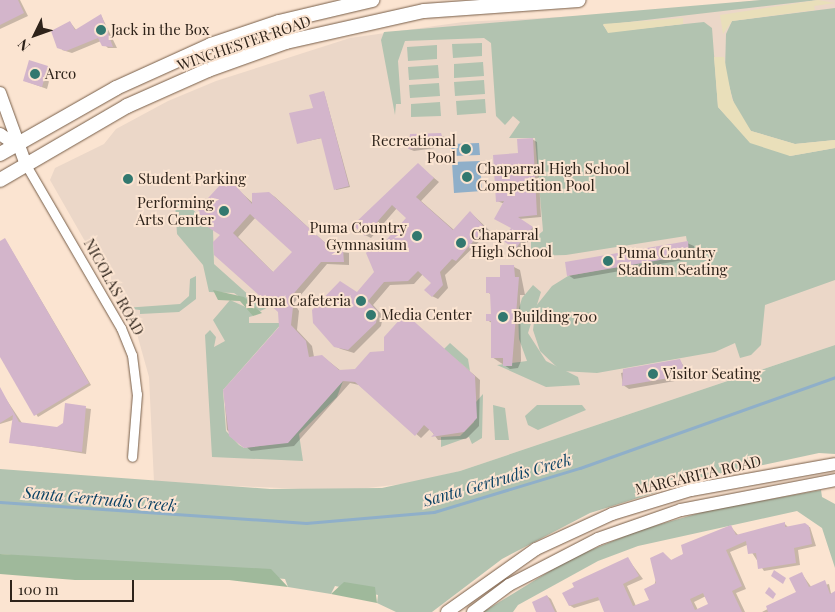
<!DOCTYPE html>
<html>
<head>
<meta charset="utf-8">
<style>
	body { margin:0 }
	#map { position:relative; width:835px; height:612px; overflow:hidden; background:#fbe4d1; font-family:"Playfair Display",serif }
	div>[style] { position:absolute }
	[style*='--x'] { left:calc(var(--x)*1px); top:calc(var(--y)*1px); width:calc(var(--w)*1px); rotate:calc(var(--a)*1deg) }
	.education>* { inset:0; background:#ebd7c8 }
	.green>* { inset:0; background:#b2c3b0 }
	.forest>* { inset:0; background:#9fb99b }
	.sand>* { inset:0; background:#e9dfba }
	.water>* { inset:0; background:#8fafc9 }
	.shadow>* { inset:0; background:#0003 }
	.stream>* { height:2.5px; margin:-1.25px; padding:0 1.25px; transform-origin:1.25px; border-radius:1.25px; background:#8fafc9 }
	.building>* { inset:0; background:#d3b5cb }
	.roads { filter:drop-shadow(0 0 1px #775e49) drop-shadow(0 0 1px #775e49) }
	.street>* { height:9px; margin:-4.5px; padding:0 4.5px; transform-origin:4.5px; border-radius:4.5px; background:#fff }
	.secondary>* { height:12px; margin:-6px; padding:0 6px; transform-origin:6px; border-radius:6px; background:#fff }
	.primary>* { height:14px; margin:-7px; padding:0 7px; transform-origin:7px; border-radius:7px; background:#fff }
	.dots>* { width:14px; height:14px; translate:-50% -50%; box-sizing:border-box; border:2px solid #fbe4d1; border-radius:50% }
	span { translate:-50% -50%; white-space:nowrap; text-align:center; line-height:1.15; -webkit-text-stroke:4px #fbe4d1; paint-order:stroke }
	.poi-label { font-size:15px; color:#2e231a }
	.left { translate:0 -50%; text-align:left }
	.right { translate:-100% -50%; text-align:right }
	.street-label { font-size:15px; color:#2e231a }
	.water-label { font-size:16px; color:#0a4164; font-style:italic }
	.north { position:absolute; left:10px; top:10px; width:50px; height:50px; -webkit-text-stroke:4px #fbe4d1; paint-order:stroke; rotate:228deg; font-size:14px; font-weight:700; line-height:20px; text-align:center; color:#2e231a }
	.north::after { content:''; display:block; margin:auto; width:18px; height:22px; background:#2e231a; clip-path:polygon(50% 0,100% 100%,50% 72%,0 100%) }
	.scale { position:absolute; left:10px; top:580px; width:124px; height:22px; box-sizing:border-box; border:2px solid #2e231a; border-top:0; padding-left:6px; font-size:15px; line-height:18px; white-space:nowrap; color:#2e231a; -webkit-text-stroke:4px #fbe4d1; paint-order:stroke }
</style>
</head>
<body>
<div id="map">
	<div class="education">
		<i style="clip-path:polygon(761px 0,835px 0,835px 345px,460px 471px,411px 483px,341px 491px,154px 482px,149px 377px,137px 334px,111px 287px,111px 273px,98px 264px,50px 180px,55px 168px,104px 144px,116px 129px,168px 101px,216px 81px,350px 38px,463px 22px,634px 13px)"></i>
	</div>
	<div class="green">
		<i style="clip-path:polygon(761px 0,818px 0,603px 25px,608px 32px,704px 22px,712px 28px,718px 107px,728px 118px,790px 156px,835px 148px,835px 280px,765px 305px,761px 345px,751px 355px,740px 358px,735px 343px,715px 352px,597px 373px,561px 371px,540px 351px,533px 330px,536px 306px,552px 286px,568px 276px,700px 251px,689px 253px,686px 236px,566px 255px,531px 256px,531px 241px,543px 231px,535px 138px,509px 138px,520px 122px,513px 116px,505px 125px,496px 116px,491px 43px,484px 38px,405px 41px,398px 61px,401px 104px,396px 104px,395px 115px,381px 40px,384px 32px)"></i>
		<i style="clip-path:polygon(835px 8px,835px 140px,795px 144px,751px 131px,736px 111px,725px 71px,726px 34px,732px 21px)"></i>
		<i style="clip-path:polygon(482px 43px,482px 56px,453px 58px,452px 44px)"></i>
		<i style="clip-path:polygon(437px 45px,437px 59px,408px 61px,407px 47px)"></i>
		<i style="clip-path:polygon(483px 62px,484px 76px,454px 78px,454px 64px)"></i>
		<i style="clip-path:polygon(438px 65px,439px 78px,409px 80px,408px 67px)"></i>
		<i style="clip-path:polygon(484px 80px,485px 94px,455px 96px,454px 82px)"></i>
		<i style="clip-path:polygon(439px 83px,440px 96px,410px 98px,409px 85px)"></i>
		<i style="clip-path:polygon(485px 99px,486px 113px,457px 115px,456px 101px)"></i>
		<i style="clip-path:polygon(440px 102px,441px 116px,411px 117px,411px 104px)"></i>
		<i style="clip-path:polygon(175px 202px,187px 204px,213px 229px,214px 264px,261px 306px,268px 306px,265px 309px,260px 311px,234px 293px,209px 292px,203px 265px,177px 234px)"></i>
		<i style="clip-path:polygon(196px 276px,196px 299px,179px 312px,140px 314px,140px 310px,124px 308px,180px 304px,189px 296px,190px 279px)"></i>
		<i style="clip-path:polygon(533px 285px,541px 292px,528px 333px,546px 361px,578px 377px,580px 385px,546px 387px,497px 365px,527px 361px,519px 339px,518px 312px,522px 298px)"></i>
		<i style="clip-path:polygon(230px 300px,250px 309px,253px 316px,249px 317px,249px 323px,282px 323px,223px 390px,226px 431px,239px 445px,244px 448px,288px 442px,343px 381px,337px 397px,299px 434px,303px 461px,212px 457px,205px 335px,210px 330px,216px 337px,214px 347px,225px 341px,213px 320px)"></i>
		<i style="clip-path:polygon(450px 343px,468px 359px,470px 371px,444px 349px)"></i>
		<i style="clip-path:polygon(835px 345px,835px 454px,819px 453px,702px 478px,590px 513px,502px 559px,432px 612px,396px 612px,377px 603px,378px 595px,335px 586px,331px 594px,288px 587px,285px 579px,0 554px,0 469px,270px 489px,382px 488px,460px 471px)"></i>
		<i style="clip-path:polygon(483px 394px,482px 438px,472px 444px,469px 437px,441px 447px,441px 437px,460px 436px,474px 422px,476px 402px)"></i>
		<i style="clip-path:polygon(493px 405px,505px 408px,509px 440px,495px 440px)"></i>
		<i style="clip-path:polygon(537px 405px,582px 405px,586px 410px,538px 430px,528px 425px,525px 416px)"></i>
		<i style="clip-path:polygon(821px 490px,822px 497px,835px 504px,835px 568px,822px 528px,797px 511px,638px 546px,598px 561px,518px 605px,513px 612px,483px 612px,571px 558px,640px 530px,710px 510px)"></i>
	</div>
	<div class="forest">
		<i style="clip-path:polygon(213px 290px,244px 297px,262px 313px,253px 316px,240px 301px,218px 300px)"></i>
		<i style="clip-path:polygon(0 554px,271px 569px,288px 587px,229px 580px,75px 580px,0 574px)"></i>
		<i style="clip-path:polygon(344px 582px,375px 587px,377px 603px,331px 594px)"></i>
	</div>
	<div class="sand">
		<i style="clip-path:polygon(818px 0,835px 3px,814px 6px,815px 10px,732px 21px,723px 34px,720px 15px)"></i>
		<i style="clip-path:polygon(683px 18px,683px 24px,608px 33px,603px 24px)"></i>
		<i style="clip-path:polygon(724px 57px,732px 99px,751px 131px,795px 144px,835px 140px,835px 148px,790px 156px,750px 143px,718px 107px,714px 57px)"></i>
	</div>
	<div class="water">
		<i style="clip-path:polygon(479px 143px,480px 155px,452px 156px,451px 144px)"></i>
		<i style="clip-path:polygon(480px 161px,482px 191px,454px 193px,452px 162px)"></i>
	</div>
	<div class="shadow">
		<i style="clip-path:polygon(0 0,20px 0,28px 16px,0 29px)"></i>
		<i style="clip-path:polygon(101px 15px,117px 48px,108px 48px,101px 41px,72px 53px,62px 50px,70px 22px,77px 31px)"></i>
		<i style="clip-path:polygon(30px 62px,52px 70px,47px 89px,25px 81px)"></i>
		<i style="clip-path:polygon(324px 92px,350px 187px,336px 190px,322px 138px,298px 143px)"></i>
		<i style="clip-path:polygon(411px 136px,443px 136px,449px 146px,414px 151px,409px 149px)"></i>
		<i style="clip-path:polygon(532px 139px,537px 142px,541px 217px,519px 219px,537px 230px,521px 251px,504px 240px,513px 228px,505px 204px,497px 201px,519px 154px)"></i>
		<i style="clip-path:polygon(418px 165px,439px 182px,421px 201px,454px 230px,470px 212px,490px 231px,445px 275px,448px 288px,438px 299px,432px 296px,432px 283px,423px 274px,414px 284px,390px 285px,373px 305px,383px 316px,381px 326px,354px 353px,341px 349px,335px 346px,357px 293px,375px 273px,376px 243px,382px 246px,408px 218px,397px 208px,371px 238px,365px 235px)"></i>
		<i style="clip-path:polygon(evenodd,235px 187px,254px 204px,269px 193px,275px 197px,334px 251px,349px 253px,349px 265px,327px 264px,294px 303px,299px 311px,297px 330px,312px 346px,314px 357px,322px 356px,341px 371px,356px 370px,385px 352px,408px 318px,480px 380px,479px 426px,466px 439px,438px 440px,430px 429px,421px 438px,359px 385px,350px 383px,294px 446px,251px 451px,227px 430px,224px 391px,280px 327px,279px 311px,222px 235px,235px 187px,256px 217px,294px 252px,274px 273px,238px 237px,256px 217px)"></i>
		<i style="clip-path:polygon(5px 239px,91px 385px,38px 417px,0 356px,0 243px)"></i>
		<i style="clip-path:polygon(687px 243px,694px 246px,695px 258px,574px 279px,568px 275px)"></i>
		<i style="clip-path:polygon(514px 267px,520px 270px,525px 295px,520px 295px,521px 361px,518px 368px,510px 369px,492px 357px,492px 323px,487px 320px,492px 316px,492px 295px,487px 292px)"></i>
		<i style="clip-path:polygon(680px 361px,692px 378px,629px 389px,623px 385px,621px 373px)"></i>
		<i style="clip-path:polygon(0 390px,22px 423px,57px 429px,64px 423px,66px 405px,91px 409px,86px 454px,10px 442px,13px 420px,0 424px)"></i>
		<i style="clip-path:polygon(evenodd,784px 523px,789px 528px,810px 527px,816px 546px,798px 550px,800px 565px,764px 571px,747px 545px,730px 552px,746px 589px,736px 593px,745px 612px,606px 612px,600px 600px,574px 608px,569px 605px,628px 559px,643px 579px,627px 586px,636px 606px,650px 601px,663px 553px,672px 561px,731px 527px,739px 536px,784px 523px,706px 596px,710px 605px,698px 610px,694px 602px,706px 596px)"></i>
		<i style="clip-path:polygon(802px 574px,812px 588px,829px 584px,835px 612px,762px 612px,798px 593px)"></i>
		<i style="clip-path:polygon(547px 596px,551px 599px,557px 612px,538px 612px)"></i>
	</div>
	<div class="stream">
		<i style="--x:0;--y:502;--w:307;--a:3.9"></i>
		<i style="--x:306;--y:523;--w:128;--a:-4.9"></i>
		<i style="--x:434;--y:512;--w:152;--a:-16.8"></i>
		<i style="--x:580;--y:468;--w:271;--a:-19.6"></i>
	</div>
	<div class="building">
		<i style="clip-path:polygon(0 0,18px 0,24px 13px,0 25px)"></i>
		<i style="clip-path:polygon(101px 14px,113px 47px,102px 46px,98px 38px,66px 51px,57px 48px,51px 31px,70px 21px,75px 30px)"></i>
		<i style="clip-path:polygon(29px 60px,48px 66px,42px 87px,23px 81px)"></i>
		<i style="clip-path:polygon(324px 91px,349px 186px,334px 190px,321px 138px,297px 144px,289px 113px,313px 108px,309px 95px)"></i>
		<i style="clip-path:polygon(441px 133px,445px 144px,408px 149px,410px 134px)"></i>
		<i style="clip-path:polygon(533px 138px,537px 215px,518px 217px,533px 227px,515px 249px,502px 240px,511px 228px,494px 219px,504px 201px,496px 202px,493px 155px,518px 153px,517px 139px)"></i>
		<i style="clip-path:polygon(418px 163px,434px 178px,416px 197px,453px 230px,470px 211px,485px 228px,456px 261px,452px 259px,440px 272px,443px 285px,432px 297px,424px 290px,431px 283px,418px 271px,408px 281px,384px 282px,368px 301px,378px 312px,376px 323px,348px 350px,334px 347px,313px 323px,312px 310px,340px 281px,357px 292px,374px 272px,366px 253px,376px 241px,381px 246px,406px 218px,392px 205px,365px 236px,353px 225px)"></i>
		<i style="clip-path:polygon(evenodd,221px 184px,236px 186px,252px 204px,252px 193px,269px 192px,332px 249px,343px 249px,344px 262px,321px 262px,289px 299px,293px 307px,291px 325px,306px 341px,309px 357px,322px 355px,339px 370px,355px 369px,370px 352px,384px 351px,384px 337px,402px 317px,408px 316px,475px 376px,477px 418px,464px 432px,431px 437px,434px 434px,424px 425px,415px 436px,355px 382px,343px 381px,288px 443px,244px 448px,229px 436px,223px 390px,279px 327px,278px 312px,214px 255px,213px 242px,220px 235px,203px 224px,198px 209px,221px 184px,250px 214px,292px 252px,273px 272px,233px 233px,250px 214px)"></i>
		<i style="clip-path:polygon(5px 238px,89px 383px,34px 416px,0 357px,0 241px)"></i>
		<i style="clip-path:polygon(688px 241px,689px 255px,567px 276px,565px 262px)"></i>
		<i style="clip-path:polygon(500px 265px,514px 265px,515px 277px,519px 277px,512px 366px,503px 366px,503px 358px,491px 358px,491px 321px,486px 321px,486px 314px,491px 314px,490px 293px,486px 293px,486px 277px,500px 277px)"></i>
		<i style="clip-path:polygon(446px 310px,450px 314px,444px 320px,441px 316px)"></i>
		<i style="clip-path:polygon(680px 359px,687px 375px,622px 386px,623px 369px)"></i>
		<i style="clip-path:polygon(0 387px,19px 422px,57px 427px,63px 423px,65px 403px,86px 406px,82px 452px,9px 443px,13px 415px,0 423px)"></i>
		<i style="clip-path:polygon(evenodd,785px 522px,785px 527px,805px 523px,809px 526px,812px 544px,794px 548px,796px 563px,758px 569px,756px 553px,748px 554px,746px 541px,726px 550px,742px 586px,732px 591px,742px 612px,604px 612px,598px 597px,569px 606px,562px 593px,574px 587px,572px 583px,628px 557px,639px 576px,623px 584px,633px 606px,649px 600px,644px 589px,656px 583px,650px 558px,663px 552px,671px 560px,683px 554px,681px 545px,731px 525px,736px 535px,785px 522px,703px 593px,708px 604px,695px 610px,690px 599px,703px 593px)"></i>
		<i style="clip-path:polygon(774px 570px,786px 578px,783px 584px,771px 576px)"></i>
		<i style="clip-path:polygon(802px 572px,809px 587px,825px 580px,830px 594px,835px 591px,835px 612px,768px 612px,766px 606px,796px 592px,789px 578px)"></i>
		<i style="clip-path:polygon(769px 587px,776px 594px,773px 599px,765px 593px)"></i>
		<i style="clip-path:polygon(547px 595px,555px 612px,536px 612px,532px 602px)"></i>
	</div>
	<div class="roads">
		<div class="street">
			<i style="--x:26;--y:165;--w:189;--a:59.8"></i>
			<i style="--x:121;--y:328;--w:29;--a:68"></i>
			<i style="--x:132;--y:355;--w:39;--a:83"></i>
			<i style="--x:137;--y:394;--w:63;--a:94.5"></i>
		</div>
		<div class="secondary">
			<i style="--x:0;--y:93;--w:77;--a:70.1"></i>
			<i style="--x:0;--y:134;--w:19;--a:35"></i>
			<i style="--x:447;--y:612;--w:109;--a:-35.3"></i>
			<i style="--x:536;--y:549;--w:84;--a:-24.7"></i>
			<i style="--x:612;--y:514;--w:83;--a:-16.9"></i>
			<i style="--x:691;--y:490;--w:146;--a:-10.2"></i>
			<i style="--x:473;--y:612;--w:45;--a:-36.9"></i>
			<i style="--x:509;--y:585;--w:100;--a:-27.3"></i>
			<i style="--x:598;--y:539;--w:88;--a:-19.3"></i>
			<i style="--x:681;--y:510;--w:157;--a:-11"></i>
		</div>
		<div class="primary">
			<i style="--x:0;--y:154;--w:133;--a:-29.6"></i>
			<i style="--x:116;--y:88;--w:104;--a:-24.4"></i>
			<i style="--x:211;--y:45;--w:72;--a:-18.7"></i>
			<i style="--x:279;--y:22;--w:96;--a:-13.3"></i>
			<i style="--x:0;--y:180;--w:147;--a:-30.2"></i>
			<i style="--x:127;--y:106;--w:89;--a:-24"></i>
			<i style="--x:208;--y:70;--w:83;--a:-19.7"></i>
			<i style="--x:286;--y:42;--w:141;--a:-12.7"></i>
			<i style="--x:424;--y:11;--w:155;--a:-4.1"></i>
		</div>
	</div>
	<div class="dots">
		<i style="left:101px;top:30px;background:#32786f"></i>
		<i style="left:35px;top:74px;background:#32786f"></i>
		<i style="left:466px;top:149px;background:#32786f"></i>
		<i style="left:467px;top:177px;background:#32786f"></i>
		<i style="left:128px;top:179px;background:#32786f"></i>
		<i style="left:224px;top:211px;background:#32786f"></i>
		<i style="left:417px;top:236px;background:#32786f"></i>
		<i style="left:461px;top:243px;background:#32786f"></i>
		<i style="left:608px;top:261px;background:#32786f"></i>
		<i style="left:361px;top:301px;background:#32786f"></i>
		<i style="left:371px;top:315px;background:#32786f"></i>
		<i style="left:503px;top:317px;background:#32786f"></i>
		<i style="left:653px;top:374px;background:#32786f"></i>
	</div>
	<div class="poi-label">
		<span class="left" style="left:111px;top:30px">Jack in the Box</span>
		<span class="left" style="left:45px;top:74px">Arco</span>
		<span class="right" style="left:456px;top:149px">Recreational<br>Pool</span>
		<span class="left" style="left:477px;top:177px">Chaparral High School<br>Competition Pool</span>
		<span class="left" style="left:138px;top:179px">Student Parking</span>
		<span class="right" style="left:214px;top:211px">Performing<br>Arts Center</span>
		<span class="right" style="left:407px;top:236px">Puma Country<br>Gymnasium</span>
		<span class="left" style="left:471px;top:243px">Chaparral<br>High School</span>
		<span class="left" style="left:618px;top:261px">Puma Country<br>Stadium Seating</span>
		<span class="right" style="left:351px;top:301px">Puma Cafeteria</span>
		<span class="left" style="left:381px;top:315px">Media Center</span>
		<span class="left" style="left:513px;top:317px">Building 700</span>
		<span class="left" style="left:663px;top:374px">Visitor Seating</span>
	</div>
	<div class="street-label">
		<span style="left:244px;top:43px;rotate:-19deg">WINCHESTER ROAD</span>
		<span style="left:114px;top:287px;rotate:61deg">NICOLAS ROAD</span>
		<span style="left:698px;top:475px;rotate:-13deg">MARGARITA ROAD</span>
	</div>
	<div class="water-label">
		<span style="left:497px;top:480px;rotate:-16deg">Santa Gertrudis Creek</span>
		<span style="left:100px;top:499px;rotate:5deg">Santa Gertrudis Creek</span>
	</div>
	<div class="north">N</div>
	<div class="scale">100 m</div>
</div>
</body>
</html>
